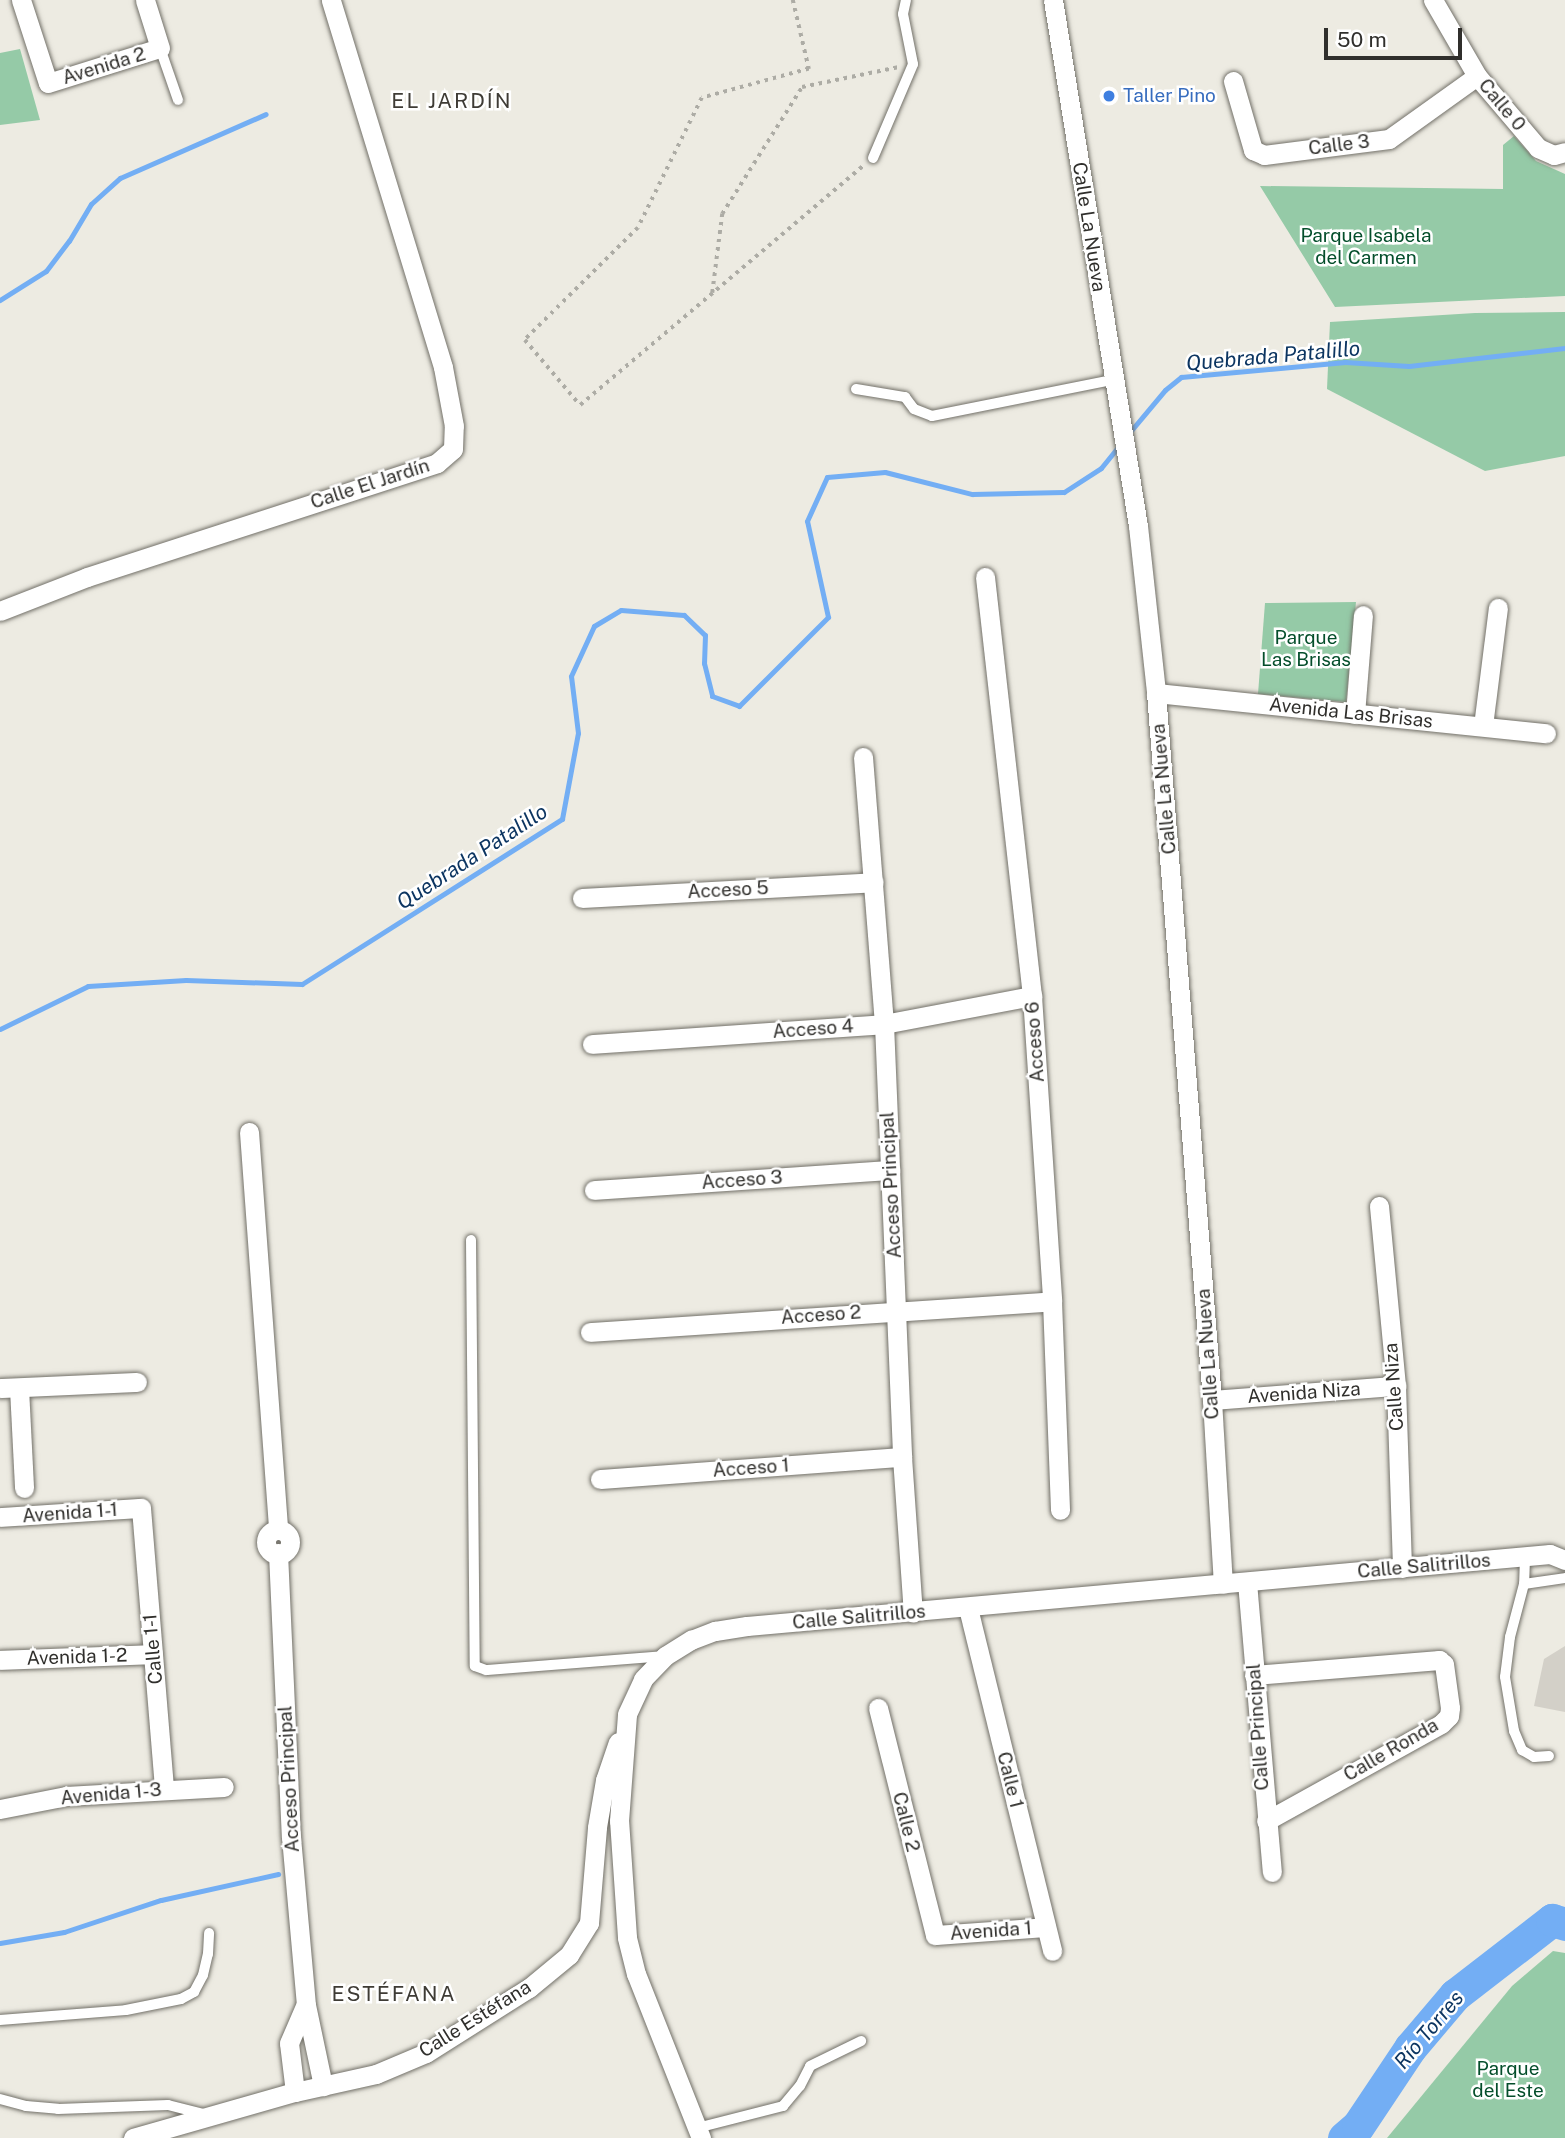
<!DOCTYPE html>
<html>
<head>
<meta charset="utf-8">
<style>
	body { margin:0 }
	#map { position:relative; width:1565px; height:2138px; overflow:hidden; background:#edebe2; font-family:"Public Sans",sans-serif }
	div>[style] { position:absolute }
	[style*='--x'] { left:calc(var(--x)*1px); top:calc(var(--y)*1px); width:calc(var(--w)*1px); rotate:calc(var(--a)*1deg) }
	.green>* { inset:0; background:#95caa7 }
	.stream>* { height:5px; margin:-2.5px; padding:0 2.5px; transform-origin:2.5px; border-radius:2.5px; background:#73aef4 }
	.river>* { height:33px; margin:-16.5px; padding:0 16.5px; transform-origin:16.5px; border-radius:16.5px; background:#73aef4 }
	.building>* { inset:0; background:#d3d0c8 }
	.path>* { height:3.5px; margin-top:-1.75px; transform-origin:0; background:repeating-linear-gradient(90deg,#adaca5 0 3.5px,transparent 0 8.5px) }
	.roads { filter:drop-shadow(0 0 2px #727068) drop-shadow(0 0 2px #727068) }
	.lane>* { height:10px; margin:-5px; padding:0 5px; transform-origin:5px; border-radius:5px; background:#fff }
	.street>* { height:19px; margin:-9.5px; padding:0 9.5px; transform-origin:9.5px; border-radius:9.5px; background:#fff }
	.street>.ring { margin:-9.5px; padding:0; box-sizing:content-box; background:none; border:19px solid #fff; border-radius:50% }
	.dots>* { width:19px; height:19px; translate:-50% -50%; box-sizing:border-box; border:4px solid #fff; border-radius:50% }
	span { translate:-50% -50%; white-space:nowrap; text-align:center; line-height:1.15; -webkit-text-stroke:5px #fff; paint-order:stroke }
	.street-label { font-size:19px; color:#302f2c }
	.shop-label { font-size:19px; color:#366cbe }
	.left { translate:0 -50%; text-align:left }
	.park-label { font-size:19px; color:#044e2b }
	.neighbourhood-label { font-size:21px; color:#3e3b35; letter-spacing:2px }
	.water-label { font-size:21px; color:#0c3561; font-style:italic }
	.scale { position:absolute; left:1324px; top:28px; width:138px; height:32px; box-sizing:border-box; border:4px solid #302f2c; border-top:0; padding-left:9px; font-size:21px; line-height:24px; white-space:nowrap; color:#302f2c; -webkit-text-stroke:5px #fff; paint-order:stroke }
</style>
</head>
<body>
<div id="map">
	<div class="green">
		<i style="clip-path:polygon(20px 49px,40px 120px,0 125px,0 53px)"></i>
		<i style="clip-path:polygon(1514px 136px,1536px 161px,1565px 174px,1565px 296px,1335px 307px,1260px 186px,1503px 189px,1503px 145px)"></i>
		<i style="clip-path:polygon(1565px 312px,1565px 456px,1485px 471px,1327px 389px,1330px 322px,1475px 313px)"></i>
		<i style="clip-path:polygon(1356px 602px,1346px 702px,1258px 694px,1265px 603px)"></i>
		<i style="clip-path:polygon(1553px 1951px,1565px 1953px,1565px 2138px,1387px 2138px,1512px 1986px)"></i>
	</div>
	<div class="stream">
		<i style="--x:0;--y:300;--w:54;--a:-32.2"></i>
		<i style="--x:46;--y:271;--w:38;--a:-53"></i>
		<i style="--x:69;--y:241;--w:43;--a:-59.3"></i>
		<i style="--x:91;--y:204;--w:39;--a:-42"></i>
		<i style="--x:120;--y:178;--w:159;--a:-23.7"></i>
		<i style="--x:1129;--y:433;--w:56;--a:-50.1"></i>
		<i style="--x:1165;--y:390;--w:21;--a:-39"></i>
		<i style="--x:1181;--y:377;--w:165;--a:-5.2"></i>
		<i style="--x:1345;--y:362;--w:64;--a:3.6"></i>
		<i style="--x:1409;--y:366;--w:157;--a:-6.6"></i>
		<i style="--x:0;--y:1029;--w:98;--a:-26"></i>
		<i style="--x:88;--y:986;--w:98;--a:-3.5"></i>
		<i style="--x:186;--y:980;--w:116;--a:2"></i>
		<i style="--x:302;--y:984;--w:308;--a:-32.4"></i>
		<i style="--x:562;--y:819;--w:87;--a:-79.5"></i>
		<i style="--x:578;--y:733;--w:57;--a:-97"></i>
		<i style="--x:571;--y:676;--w:55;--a:-65.3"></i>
		<i style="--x:594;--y:626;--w:31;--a:-31"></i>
		<i style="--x:621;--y:610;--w:63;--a:4.5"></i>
		<i style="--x:684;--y:615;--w:29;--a:44"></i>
		<i style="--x:705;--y:635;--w:28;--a:92"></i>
		<i style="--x:704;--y:663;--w:34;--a:76"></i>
		<i style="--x:712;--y:696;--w:29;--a:20"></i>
		<i style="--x:739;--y:706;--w:126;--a:-45"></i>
		<i style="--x:828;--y:617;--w:98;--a:-102.3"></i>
		<i style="--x:807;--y:521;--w:48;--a:-65.6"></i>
		<i style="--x:827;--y:477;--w:58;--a:-4.9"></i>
		<i style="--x:885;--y:472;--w:90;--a:14.2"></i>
		<i style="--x:972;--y:494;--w:92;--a:-1.2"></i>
		<i style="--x:1064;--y:492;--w:44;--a:-33"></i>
		<i style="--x:1101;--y:468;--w:28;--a:-51"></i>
		<i style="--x:0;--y:1943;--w:65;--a:-9.8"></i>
		<i style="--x:64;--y:1932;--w:102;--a:-18.3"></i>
		<i style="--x:161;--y:1900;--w:120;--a:-12.5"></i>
	</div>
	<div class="river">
		<i style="--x:1344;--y:2138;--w:18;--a:-41"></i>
		<i style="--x:1358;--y:2126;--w:94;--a:-56.3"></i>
		<i style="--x:1410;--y:2048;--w:70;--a:-49.7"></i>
		<i style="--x:1455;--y:1995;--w:123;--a:-37.7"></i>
		<i style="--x:1552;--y:1920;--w:14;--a:17"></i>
	</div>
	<div class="building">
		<i style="clip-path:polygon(1565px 1646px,1565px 1712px,1534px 1706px,1544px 1659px)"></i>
	</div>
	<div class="path">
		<i style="--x:793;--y:0;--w:71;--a:76.9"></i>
		<i style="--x:809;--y:69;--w:111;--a:164.8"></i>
		<i style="--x:702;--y:98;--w:145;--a:116.2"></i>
		<i style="--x:638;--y:228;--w:159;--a:135.3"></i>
		<i style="--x:525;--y:340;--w:85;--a:49.8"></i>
		<i style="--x:580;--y:405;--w:370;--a:-40.2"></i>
		<i style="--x:712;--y:293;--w:80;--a:-82.8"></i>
		<i style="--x:722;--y:214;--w:150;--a:-57.8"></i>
		<i style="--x:802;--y:87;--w:99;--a:-11.7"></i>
	</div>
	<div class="roads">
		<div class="lane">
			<i style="--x:160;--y:48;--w:55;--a:70.9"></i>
			<i style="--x:873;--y:158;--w:102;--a:-66.9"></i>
			<i style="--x:913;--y:64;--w:51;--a:-101.3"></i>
			<i style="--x:903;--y:14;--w:14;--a:-78"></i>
			<i style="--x:856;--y:389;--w:50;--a:9.3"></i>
			<i style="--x:905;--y:397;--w:15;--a:53"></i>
			<i style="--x:914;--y:409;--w:19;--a:21"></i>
			<i style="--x:932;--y:416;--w:184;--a:-11.3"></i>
			<i style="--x:471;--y:1240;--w:426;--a:89.5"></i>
			<i style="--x:475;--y:1666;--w:12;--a:20"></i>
			<i style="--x:486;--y:1670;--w:178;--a:-4.5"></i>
			<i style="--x:1525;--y:1558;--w:26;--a:92"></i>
			<i style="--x:1524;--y:1584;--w:55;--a:104.8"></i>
			<i style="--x:1510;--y:1637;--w:40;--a:97.1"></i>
			<i style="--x:1505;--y:1677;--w:55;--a:80.5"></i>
			<i style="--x:1514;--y:1731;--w:21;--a:67"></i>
			<i style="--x:1522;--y:1750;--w:14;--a:30"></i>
			<i style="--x:1534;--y:1757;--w:15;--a:-4"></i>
			<i style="--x:1524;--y:1584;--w:41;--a:-8.3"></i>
			<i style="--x:0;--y:2020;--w:126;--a:-4.5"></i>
			<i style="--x:126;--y:2010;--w:56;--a:-11.3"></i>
			<i style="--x:181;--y:1999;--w:15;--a:-28"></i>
			<i style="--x:194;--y:1992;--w:19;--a:-62"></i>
			<i style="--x:203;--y:1975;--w:22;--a:-77"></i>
			<i style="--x:208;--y:1954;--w:21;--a:-87"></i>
			<i style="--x:0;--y:2099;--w:27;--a:15"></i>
			<i style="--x:26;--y:2106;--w:32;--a:5"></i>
			<i style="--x:58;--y:2109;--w:110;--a:-2.1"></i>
			<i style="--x:168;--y:2105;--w:40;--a:14.4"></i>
			<i style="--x:697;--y:2128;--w:89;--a:-14.3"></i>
			<i style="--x:783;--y:2106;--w:26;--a:-50"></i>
			<i style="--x:800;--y:2086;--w:22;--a:-63"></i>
			<i style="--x:810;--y:2066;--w:57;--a:-26.1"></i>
		</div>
		<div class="street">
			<i style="--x:21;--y:0;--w:87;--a:72"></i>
			<i style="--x:48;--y:83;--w:117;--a:-17.4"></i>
			<i style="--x:160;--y:48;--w:50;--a:-107.4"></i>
			<i style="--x:1053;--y:0;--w:533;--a:80.82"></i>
			<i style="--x:1138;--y:526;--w:168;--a:83.8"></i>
			<i style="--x:1156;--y:693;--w:709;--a:85.47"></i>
			<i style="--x:1212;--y:1400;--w:184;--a:86.6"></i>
			<i style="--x:1433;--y:0;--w:88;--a:59.9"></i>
			<i style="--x:1477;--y:76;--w:94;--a:49.7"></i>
			<i style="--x:1538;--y:148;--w:17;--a:24"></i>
			<i style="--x:1554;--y:155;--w:11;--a:-15"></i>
			<i style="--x:1233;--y:81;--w:72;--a:73.8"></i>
			<i style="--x:1253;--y:150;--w:12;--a:24"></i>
			<i style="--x:1264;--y:155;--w:126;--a:-7.3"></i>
			<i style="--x:1389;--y:139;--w:108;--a:-35.6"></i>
			<i style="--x:985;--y:577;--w:422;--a:83.6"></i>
			<i style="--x:1032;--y:996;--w:306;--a:86.2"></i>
			<i style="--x:1052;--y:1301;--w:209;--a:87.8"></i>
			<i style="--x:0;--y:611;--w:93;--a:-21.3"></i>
			<i style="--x:87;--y:577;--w:368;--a:-18"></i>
			<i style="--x:437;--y:463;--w:21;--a:-41"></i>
			<i style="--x:453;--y:449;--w:23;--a:-88"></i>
			<i style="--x:454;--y:426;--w:60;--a:-100.6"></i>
			<i style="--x:443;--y:367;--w:384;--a:-107"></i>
			<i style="--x:1156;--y:693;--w:392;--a:5.9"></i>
			<i style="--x:1355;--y:714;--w:99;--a:-85.4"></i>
			<i style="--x:1483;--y:726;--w:119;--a:-82.8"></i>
			<i style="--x:863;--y:757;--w:268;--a:85.5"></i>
			<i style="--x:884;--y:1024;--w:433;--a:87.6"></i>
			<i style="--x:902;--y:1457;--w:156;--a:86"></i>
			<i style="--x:582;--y:898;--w:292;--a:-3.1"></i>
			<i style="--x:592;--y:1044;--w:293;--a:-3.9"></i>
			<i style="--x:884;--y:1024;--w:151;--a:-10.7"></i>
			<i style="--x:249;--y:1132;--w:399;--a:85.8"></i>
			<i style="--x:594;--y:1190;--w:297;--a:-3.9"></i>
			<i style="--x:1379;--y:1206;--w:181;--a:84.6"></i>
			<i style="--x:1396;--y:1386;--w:182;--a:88.1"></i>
			<i style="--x:590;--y:1332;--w:463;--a:-3.8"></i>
			<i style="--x:0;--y:1388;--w:137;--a:-2.5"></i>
			<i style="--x:19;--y:1388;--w:100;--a:87.1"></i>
			<i style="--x:1212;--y:1400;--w:185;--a:-4.4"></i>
			<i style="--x:600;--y:1479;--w:303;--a:-4.2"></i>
			<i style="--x:0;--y:1517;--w:141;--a:-3.7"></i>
			<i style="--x:141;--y:1508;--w:282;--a:85.3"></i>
			<i class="ring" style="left:266px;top:1530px;width:5px;height:5px"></i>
			<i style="--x:278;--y:1553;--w:284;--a:87.4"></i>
			<i style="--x:291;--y:1837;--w:169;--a:84.9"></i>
			<i style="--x:306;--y:2005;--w:83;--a:78.1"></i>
			<i style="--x:1247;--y:1582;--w:291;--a:85.1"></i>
			<i style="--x:968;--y:1608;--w:353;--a:76.2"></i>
			<i style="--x:0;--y:1660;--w:153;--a:-2.2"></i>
			<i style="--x:1254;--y:1675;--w:186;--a:-4.6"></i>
			<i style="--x:1439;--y:1660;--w:6;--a:39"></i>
			<i style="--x:1444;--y:1664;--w:44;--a:82.2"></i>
			<i style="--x:1450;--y:1708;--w:8;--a:97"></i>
			<i style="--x:1449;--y:1716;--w:11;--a:135"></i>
			<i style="--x:1441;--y:1724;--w:200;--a:151"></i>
			<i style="--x:878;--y:1708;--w:234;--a:75.9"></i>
			<i style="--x:935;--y:1935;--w:111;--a:-4.1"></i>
			<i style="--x:0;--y:1809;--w:67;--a:-11.1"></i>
			<i style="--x:66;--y:1796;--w:158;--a:-3.3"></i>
			<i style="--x:295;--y:2092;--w:49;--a:-97"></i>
			<i style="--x:289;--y:2043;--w:40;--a:-66.6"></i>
			<i style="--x:133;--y:2138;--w:168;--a:-15.9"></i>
			<i style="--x:295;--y:2092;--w:83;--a:-12.5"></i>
			<i style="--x:376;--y:2074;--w:54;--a:-22.8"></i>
			<i style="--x:426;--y:2053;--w:122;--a:-32.3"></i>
			<i style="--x:529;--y:1988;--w:52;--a:-39.5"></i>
			<i style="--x:569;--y:1955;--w:38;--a:-58"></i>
			<i style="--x:589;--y:1923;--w:96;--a:-85.2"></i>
			<i style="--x:597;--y:1827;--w:48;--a:-80.3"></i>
			<i style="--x:605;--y:1780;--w:40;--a:-71.1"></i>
			<i style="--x:701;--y:2138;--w:176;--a:-111.6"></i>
			<i style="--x:636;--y:1974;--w:38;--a:-104"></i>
			<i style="--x:627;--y:1937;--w:116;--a:-93.9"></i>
			<i style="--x:619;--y:1821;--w:107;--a:-85.7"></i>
			<i style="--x:627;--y:1714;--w:38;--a:-65"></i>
			<i style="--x:643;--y:1679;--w:32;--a:-46"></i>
			<i style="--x:665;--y:1656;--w:31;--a:-32"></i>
			<i style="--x:691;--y:1640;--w:26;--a:-21"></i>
			<i style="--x:715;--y:1631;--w:32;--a:-9"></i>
			<i style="--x:747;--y:1626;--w:806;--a:-5.12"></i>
			<i style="--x:1550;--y:1554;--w:16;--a:22"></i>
		</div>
	</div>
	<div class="dots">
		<i style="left:1109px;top:96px;background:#3f7fe0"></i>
	</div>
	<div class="street-label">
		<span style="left:104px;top:66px;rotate:-17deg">Avenida 2</span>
		<span style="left:1502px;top:105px;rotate:50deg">Calle 0</span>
		<span style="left:1339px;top:145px;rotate:-7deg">Calle 3</span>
		<span style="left:1089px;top:227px;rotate:81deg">Calle La Nueva</span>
		<span style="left:370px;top:484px;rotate:-18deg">Calle El Jardín</span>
		<span style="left:1351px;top:713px;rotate:6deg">Avenida Las Brisas</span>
		<span style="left:1164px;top:789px;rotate:-95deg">Calle La Nueva</span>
		<span style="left:728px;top:890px;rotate:-3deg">Acceso 5</span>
		<span style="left:813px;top:1029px;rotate:-4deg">Acceso 4</span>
		<span style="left:1035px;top:1042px;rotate:-94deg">Acceso 6</span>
		<span style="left:742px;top:1180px;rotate:-4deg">Acceso 3</span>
		<span style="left:891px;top:1185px;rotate:-93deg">Acceso Principal</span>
		<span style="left:821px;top:1315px;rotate:-4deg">Acceso 2</span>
		<span style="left:1208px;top:1354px;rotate:-94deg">Calle La Nueva</span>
		<span style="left:1394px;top:1387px;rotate:-94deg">Calle Niza</span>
		<span style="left:1304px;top:1393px;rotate:-4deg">Avenida Niza</span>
		<span style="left:751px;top:1468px;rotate:-4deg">Acceso 1</span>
		<span style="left:70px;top:1513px;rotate:-4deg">Avenida 1-1</span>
		<span style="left:1424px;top:1566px;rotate:-5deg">Calle Salitrillos</span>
		<span style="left:859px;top:1617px;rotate:-5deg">Calle Salitrillos</span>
		<span style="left:153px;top:1649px;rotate:-95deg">Calle 1-1</span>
		<span style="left:77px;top:1657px;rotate:-2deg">Avenida 1-2</span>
		<span style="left:1258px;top:1727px;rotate:-94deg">Calle Principal</span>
		<span style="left:1391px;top:1750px;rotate:-30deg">Calle Ronda</span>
		<span style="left:289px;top:1779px;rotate:-93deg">Acceso Principal</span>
		<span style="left:1010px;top:1780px;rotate:76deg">Calle 1</span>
		<span style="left:111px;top:1794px;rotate:-5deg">Avenida 1-3</span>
		<span style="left:906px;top:1822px;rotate:76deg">Calle 2</span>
		<span style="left:991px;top:1931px;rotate:-4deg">Avenida 1</span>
		<span style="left:475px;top:2019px;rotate:-32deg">Calle Estéfana</span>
	</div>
	<div class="shop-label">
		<span class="left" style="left:1123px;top:96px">Taller Pino</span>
	</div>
	<div class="park-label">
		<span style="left:1366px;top:247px">Parque Isabela<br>del Carmen</span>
		<span style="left:1306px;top:649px">Parque<br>Las Brisas</span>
		<span style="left:1508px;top:2080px">Parque<br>del Este</span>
	</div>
	<div class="neighbourhood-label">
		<span style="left:452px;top:101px">EL JARDÍN</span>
		<span style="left:394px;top:1994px">ESTÉFANA</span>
	</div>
	<div class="water-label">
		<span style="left:1273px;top:356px;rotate:-5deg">Quebrada Patalillo</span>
		<span style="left:472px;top:857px;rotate:-33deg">Quebrada Patalillo</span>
		<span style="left:1429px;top:2030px;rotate:-50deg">Río Torres</span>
	</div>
	<div class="scale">50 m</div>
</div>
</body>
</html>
